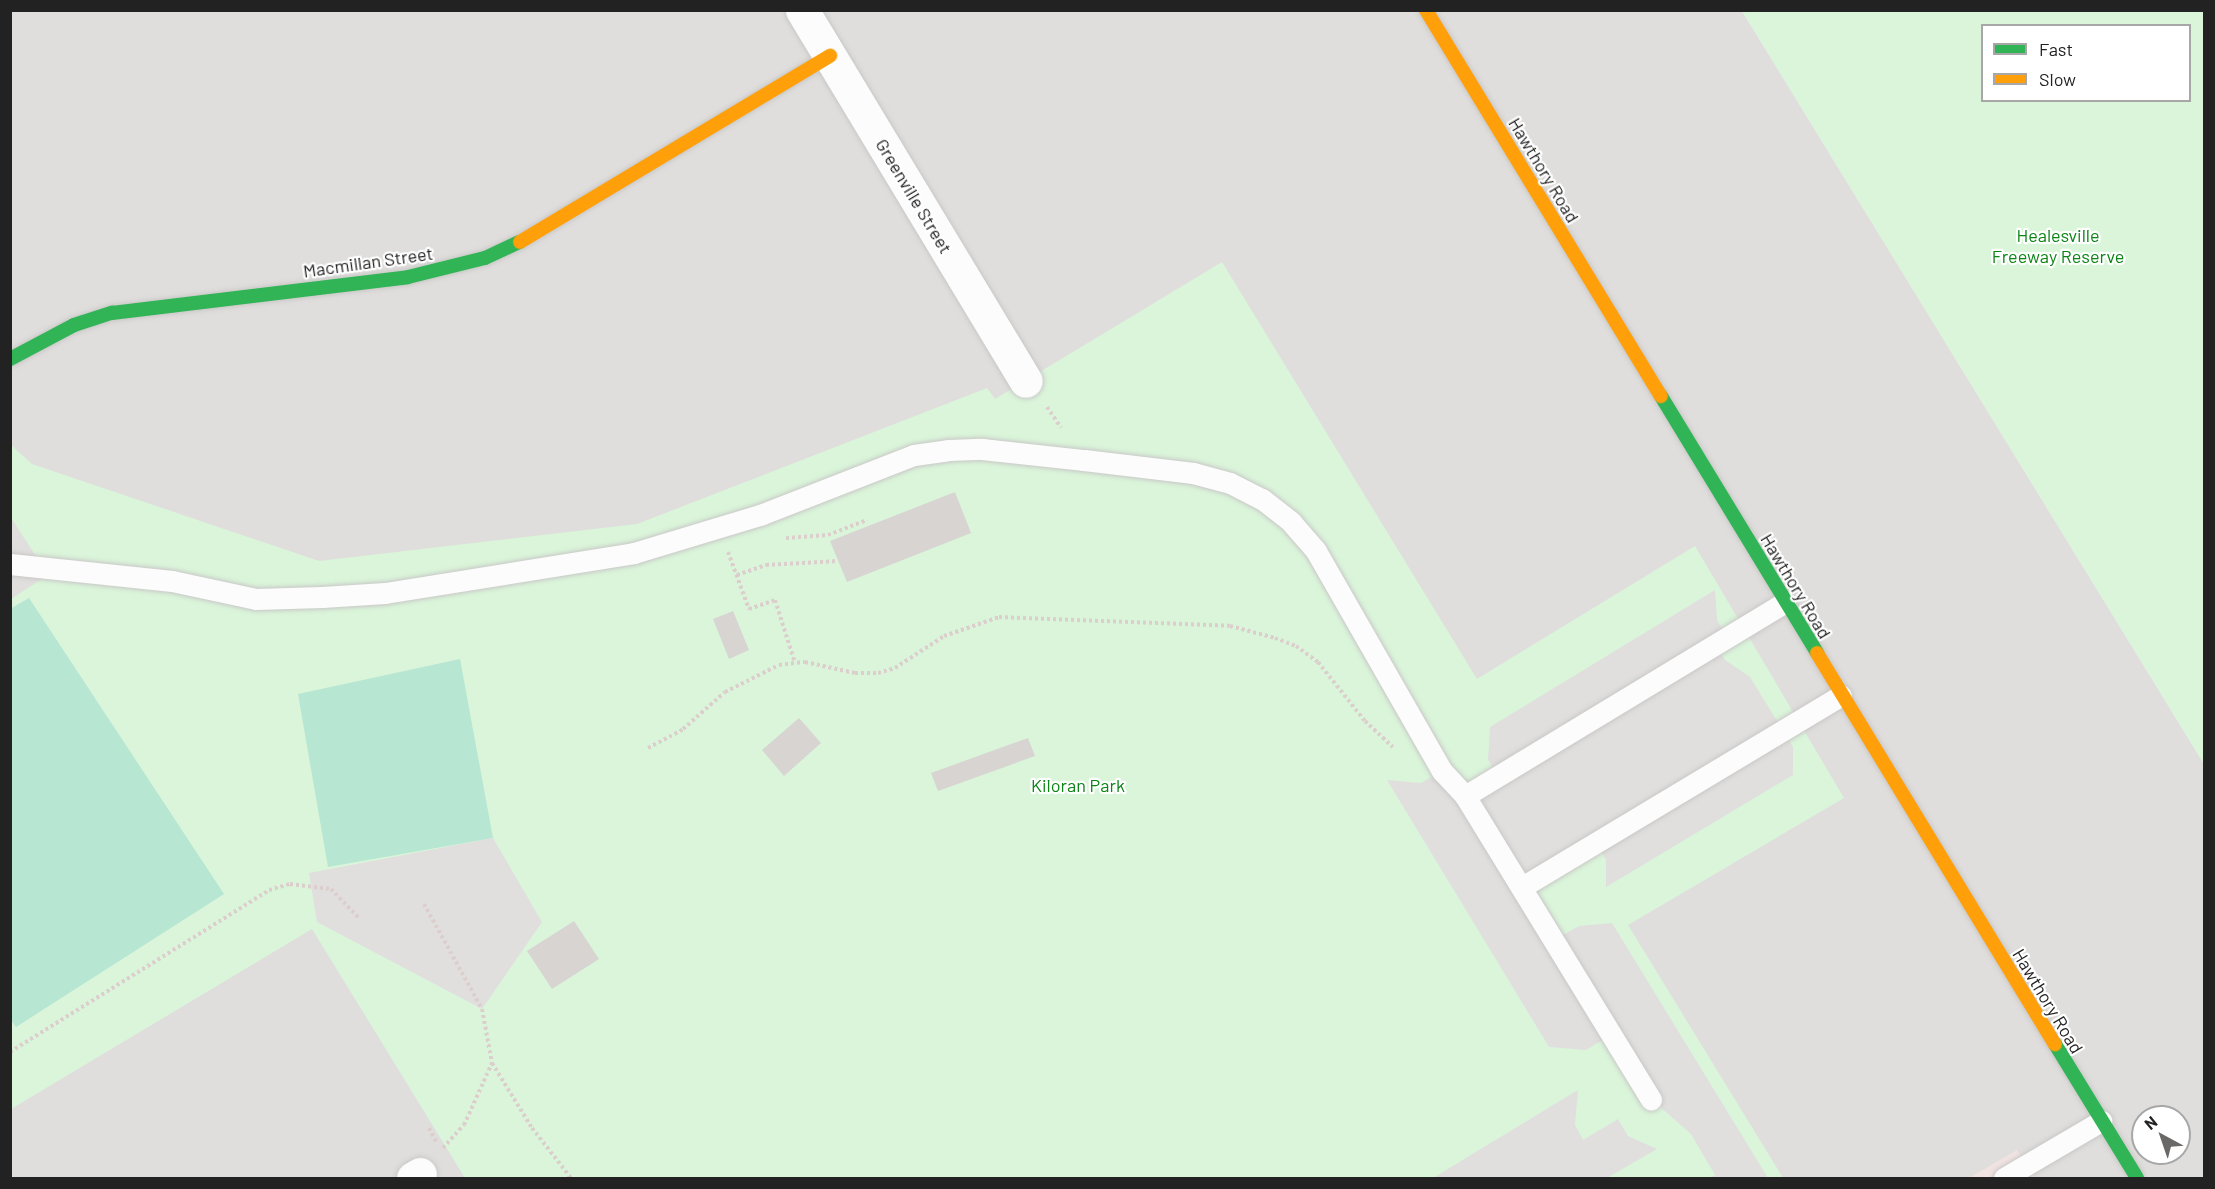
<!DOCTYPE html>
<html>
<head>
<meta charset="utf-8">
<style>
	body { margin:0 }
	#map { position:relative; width:2215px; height:1189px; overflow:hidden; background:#f0eeeb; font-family:Barlow,sans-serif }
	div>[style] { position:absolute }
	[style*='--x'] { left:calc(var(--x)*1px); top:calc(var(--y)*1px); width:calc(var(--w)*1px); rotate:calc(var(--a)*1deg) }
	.residential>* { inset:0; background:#dfdedc }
	.commercial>* { inset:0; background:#f1e3e1 }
	.park>* { inset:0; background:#daf5da }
	.pitch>* { inset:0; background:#b7e6d2 }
	.parking>* { inset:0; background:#e0dfde }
	.building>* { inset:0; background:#d7d4d2 }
	.path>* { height:4px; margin-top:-2px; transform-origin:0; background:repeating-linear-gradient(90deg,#dccecd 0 3px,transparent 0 6px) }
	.roads { filter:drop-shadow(0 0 2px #c9c8c7) drop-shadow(0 0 2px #c9c8c7) }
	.lane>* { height:21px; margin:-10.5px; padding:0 10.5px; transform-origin:10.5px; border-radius:10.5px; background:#fdfcfc }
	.street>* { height:33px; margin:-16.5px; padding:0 16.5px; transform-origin:16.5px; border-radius:16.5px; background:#fdfcfc }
	.fast>* { height:14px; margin:-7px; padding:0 7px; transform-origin:7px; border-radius:7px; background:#30b455 }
	.slow>* { height:14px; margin:-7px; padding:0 7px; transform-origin:7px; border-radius:7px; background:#ff9f0a }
	span { translate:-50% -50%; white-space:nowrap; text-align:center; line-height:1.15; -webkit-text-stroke:4.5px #fff; paint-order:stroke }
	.street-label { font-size:18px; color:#222 }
	.park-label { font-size:18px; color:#0c8416 }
	.frame { position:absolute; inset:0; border:12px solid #222; pointer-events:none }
	.legend { position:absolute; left:1981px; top:24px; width:210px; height:78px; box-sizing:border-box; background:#fff; border:2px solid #a7a7a7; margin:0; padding:8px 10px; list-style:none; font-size:18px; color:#222 }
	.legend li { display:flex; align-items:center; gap:12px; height:30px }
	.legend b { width:30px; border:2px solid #a7a7a7 }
	.north { position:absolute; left:2131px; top:1105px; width:60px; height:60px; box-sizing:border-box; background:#fff; border:2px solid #a7a7a7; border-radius:50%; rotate:320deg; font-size:16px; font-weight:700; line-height:24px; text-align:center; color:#222 }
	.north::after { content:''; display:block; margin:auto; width:21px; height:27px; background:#6a6968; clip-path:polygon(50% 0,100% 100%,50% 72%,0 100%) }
</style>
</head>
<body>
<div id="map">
	<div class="residential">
		<i style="clip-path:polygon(evenodd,10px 11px,1742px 11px,2204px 764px,2204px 1178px,11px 1178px,10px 11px,2143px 1117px,2179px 1117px,2179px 1153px,2143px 1153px,2143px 1117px)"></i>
	</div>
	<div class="commercial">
		<i style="clip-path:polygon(2017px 1150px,2035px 1178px,1969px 1178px)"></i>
	</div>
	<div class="park">
		<i style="clip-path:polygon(evenodd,1742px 11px,2204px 11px,2204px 764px,1742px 11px,1982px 26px,2190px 26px,2190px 100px,1982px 100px,1982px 26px)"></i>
		<i style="clip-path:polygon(1222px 262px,1477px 679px,1695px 546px,1844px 798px,1628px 925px,1783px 1178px,465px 1178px,312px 929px,11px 1109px,10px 444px,32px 464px,319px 561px,637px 524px,987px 388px,995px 399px)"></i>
	</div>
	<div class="pitch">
		<i style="clip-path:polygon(29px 598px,224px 894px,16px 1027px,10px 1019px,10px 609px)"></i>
		<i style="clip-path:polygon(460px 659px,493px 838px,328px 867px,298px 694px)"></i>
	</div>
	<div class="parking">
		<i style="clip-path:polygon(10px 516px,48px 575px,11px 599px,10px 599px)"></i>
		<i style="clip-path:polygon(1715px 590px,1717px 620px,1727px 637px,1716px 645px,1725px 660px,1750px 677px,1793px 747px,1793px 775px,1606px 887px,1606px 860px,1596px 842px,1522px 888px,1554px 940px,1579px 926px,1612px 923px,1768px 1178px,1710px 1178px,1715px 1175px,1691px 1134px,1651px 1099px,1612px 1034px,1586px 1050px,1549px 1047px,1387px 780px,1421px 783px,1442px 771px,1465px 796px,1498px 776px,1488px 760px,1490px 727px)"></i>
		<i style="clip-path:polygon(493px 838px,542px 922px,482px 1009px,317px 922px,309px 873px)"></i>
		<i style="clip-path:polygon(1578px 1090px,1575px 1125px,1583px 1140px,1618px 1119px,1628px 1136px,1657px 1149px,1607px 1178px,1433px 1178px)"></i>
	</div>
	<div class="building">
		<i style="clip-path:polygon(955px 492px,971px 533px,847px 582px,830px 541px)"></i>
		<i style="clip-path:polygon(733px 611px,749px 650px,729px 659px,713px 619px)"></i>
		<i style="clip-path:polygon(799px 718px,821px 743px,784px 776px,762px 750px)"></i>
		<i style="clip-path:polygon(1028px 738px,1035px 756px,938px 791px,931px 773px)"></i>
		<i style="clip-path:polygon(574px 921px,599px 959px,552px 989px,527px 951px)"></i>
	</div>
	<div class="path">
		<i style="--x:1047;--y:407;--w:25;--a:56"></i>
		<i style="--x:786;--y:538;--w:42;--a:-4.1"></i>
		<i style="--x:828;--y:535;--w:42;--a:-21"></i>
		<i style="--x:728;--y:552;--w:61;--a:69.8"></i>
		<i style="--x:749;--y:609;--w:28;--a:-19"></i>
		<i style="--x:775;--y:600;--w:66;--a:72.4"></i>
		<i style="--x:737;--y:575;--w:31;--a:-19"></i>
		<i style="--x:766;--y:565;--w:72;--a:-3.2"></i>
		<i style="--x:648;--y:748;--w:40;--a:-28"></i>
		<i style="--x:683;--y:729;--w:56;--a:-41.4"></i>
		<i style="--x:725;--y:692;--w:60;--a:-26.6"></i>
		<i style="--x:779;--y:665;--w:26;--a:-7"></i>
		<i style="--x:805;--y:662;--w:51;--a:12.4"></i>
		<i style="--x:855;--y:673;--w:23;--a:0"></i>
		<i style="--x:878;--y:673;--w:18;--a:-16"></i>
		<i style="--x:895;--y:668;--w:59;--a:-33.1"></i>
		<i style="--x:944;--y:636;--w:58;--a:-19.1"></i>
		<i style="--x:999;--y:617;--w:231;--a:2.2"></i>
		<i style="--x:1230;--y:626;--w:47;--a:14.9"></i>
		<i style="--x:1275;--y:638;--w:22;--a:21"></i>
		<i style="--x:1296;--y:646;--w:27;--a:36"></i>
		<i style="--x:1318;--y:662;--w:75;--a:51.5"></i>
		<i style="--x:1365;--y:721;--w:38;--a:43"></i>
		<i style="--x:424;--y:904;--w:120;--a:61.1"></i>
		<i style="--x:482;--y:1009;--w:55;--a:79.5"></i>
		<i style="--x:492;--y:1063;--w:76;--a:58.4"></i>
		<i style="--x:532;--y:1128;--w:63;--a:52"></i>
		<i style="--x:10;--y:1052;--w:305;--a:-32"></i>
		<i style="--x:269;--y:890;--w:22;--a:-16"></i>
		<i style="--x:290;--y:884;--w:41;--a:7"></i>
		<i style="--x:331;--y:889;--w:39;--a:46"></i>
		<i style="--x:429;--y:1128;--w:17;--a:62"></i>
		<i style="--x:443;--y:1148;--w:31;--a:-48"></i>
		<i style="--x:464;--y:1125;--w:68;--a:-65.7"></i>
	</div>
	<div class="roads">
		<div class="lane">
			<i style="--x:10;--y:564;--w:163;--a:6"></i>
			<i style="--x:172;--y:581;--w:86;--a:12.1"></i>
			<i style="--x:256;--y:599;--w:66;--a:-1.7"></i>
			<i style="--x:322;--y:597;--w:63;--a:-3.6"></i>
			<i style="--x:385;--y:593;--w:252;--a:-9.1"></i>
			<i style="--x:634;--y:553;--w:132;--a:-16.8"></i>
			<i style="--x:760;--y:515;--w:165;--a:-21.3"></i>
			<i style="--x:914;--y:455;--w:34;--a:-8"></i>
			<i style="--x:948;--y:450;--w:34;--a:-2"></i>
			<i style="--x:982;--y:449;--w:103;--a:6.2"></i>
			<i style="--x:1084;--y:460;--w:110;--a:6.8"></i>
			<i style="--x:1193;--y:473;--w:38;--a:15"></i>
			<i style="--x:1230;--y:483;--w:36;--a:27"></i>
			<i style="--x:1262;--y:499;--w:37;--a:38"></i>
			<i style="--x:1291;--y:522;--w:38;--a:49"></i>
			<i style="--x:1316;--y:551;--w:254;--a:60.2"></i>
			<i style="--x:1442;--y:771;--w:34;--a:47"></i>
			<i style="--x:1465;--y:796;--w:356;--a:58.5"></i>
			<i style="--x:1465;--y:796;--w:374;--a:-31.2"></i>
			<i style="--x:1522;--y:887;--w:372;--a:-31"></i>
			<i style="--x:2004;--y:1178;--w:113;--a:-30.4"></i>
		</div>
		<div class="street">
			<i style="--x:802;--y:10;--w:433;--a:58.9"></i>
			<i style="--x:413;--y:1178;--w:8;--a:-30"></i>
		</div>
		<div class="fast">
			<i style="--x:10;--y:359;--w:72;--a:-28"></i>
			<i style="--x:74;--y:325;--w:40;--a:-18"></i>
			<i style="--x:112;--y:313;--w:298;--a:-6.9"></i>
			<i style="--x:408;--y:277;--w:79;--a:-13.9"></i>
			<i style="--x:485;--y:258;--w:38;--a:-25"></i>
			<i style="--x:1661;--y:396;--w:301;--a:58.7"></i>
			<i style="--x:2055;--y:1044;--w:157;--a:58.5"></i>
		</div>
		<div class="slow">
			<i style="--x:1426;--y:10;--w:452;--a:58.7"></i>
			<i style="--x:520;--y:242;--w:362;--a:-31"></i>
			<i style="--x:1817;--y:653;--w:458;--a:58.7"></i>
		</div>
	</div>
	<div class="street-label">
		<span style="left:1544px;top:170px;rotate:59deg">Hawthory Road</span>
		<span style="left:914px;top:196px;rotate:59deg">Greenville Street</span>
		<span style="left:368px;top:262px;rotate:-8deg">Macmillan Street</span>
		<span style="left:1796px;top:586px;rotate:59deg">Hawthory Road</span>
		<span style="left:2048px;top:1001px;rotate:59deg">Hawthory Road</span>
	</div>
	<div class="park-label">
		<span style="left:2058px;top:246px">Healesville<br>Freeway Reserve</span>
		<span style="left:1078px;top:785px">Kiloran Park</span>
	</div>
	<div class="frame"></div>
	<ul class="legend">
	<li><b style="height:8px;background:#30b455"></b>Fast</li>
	<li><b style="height:8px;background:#ff9f0a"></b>Slow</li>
	</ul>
	<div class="north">N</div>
</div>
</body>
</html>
